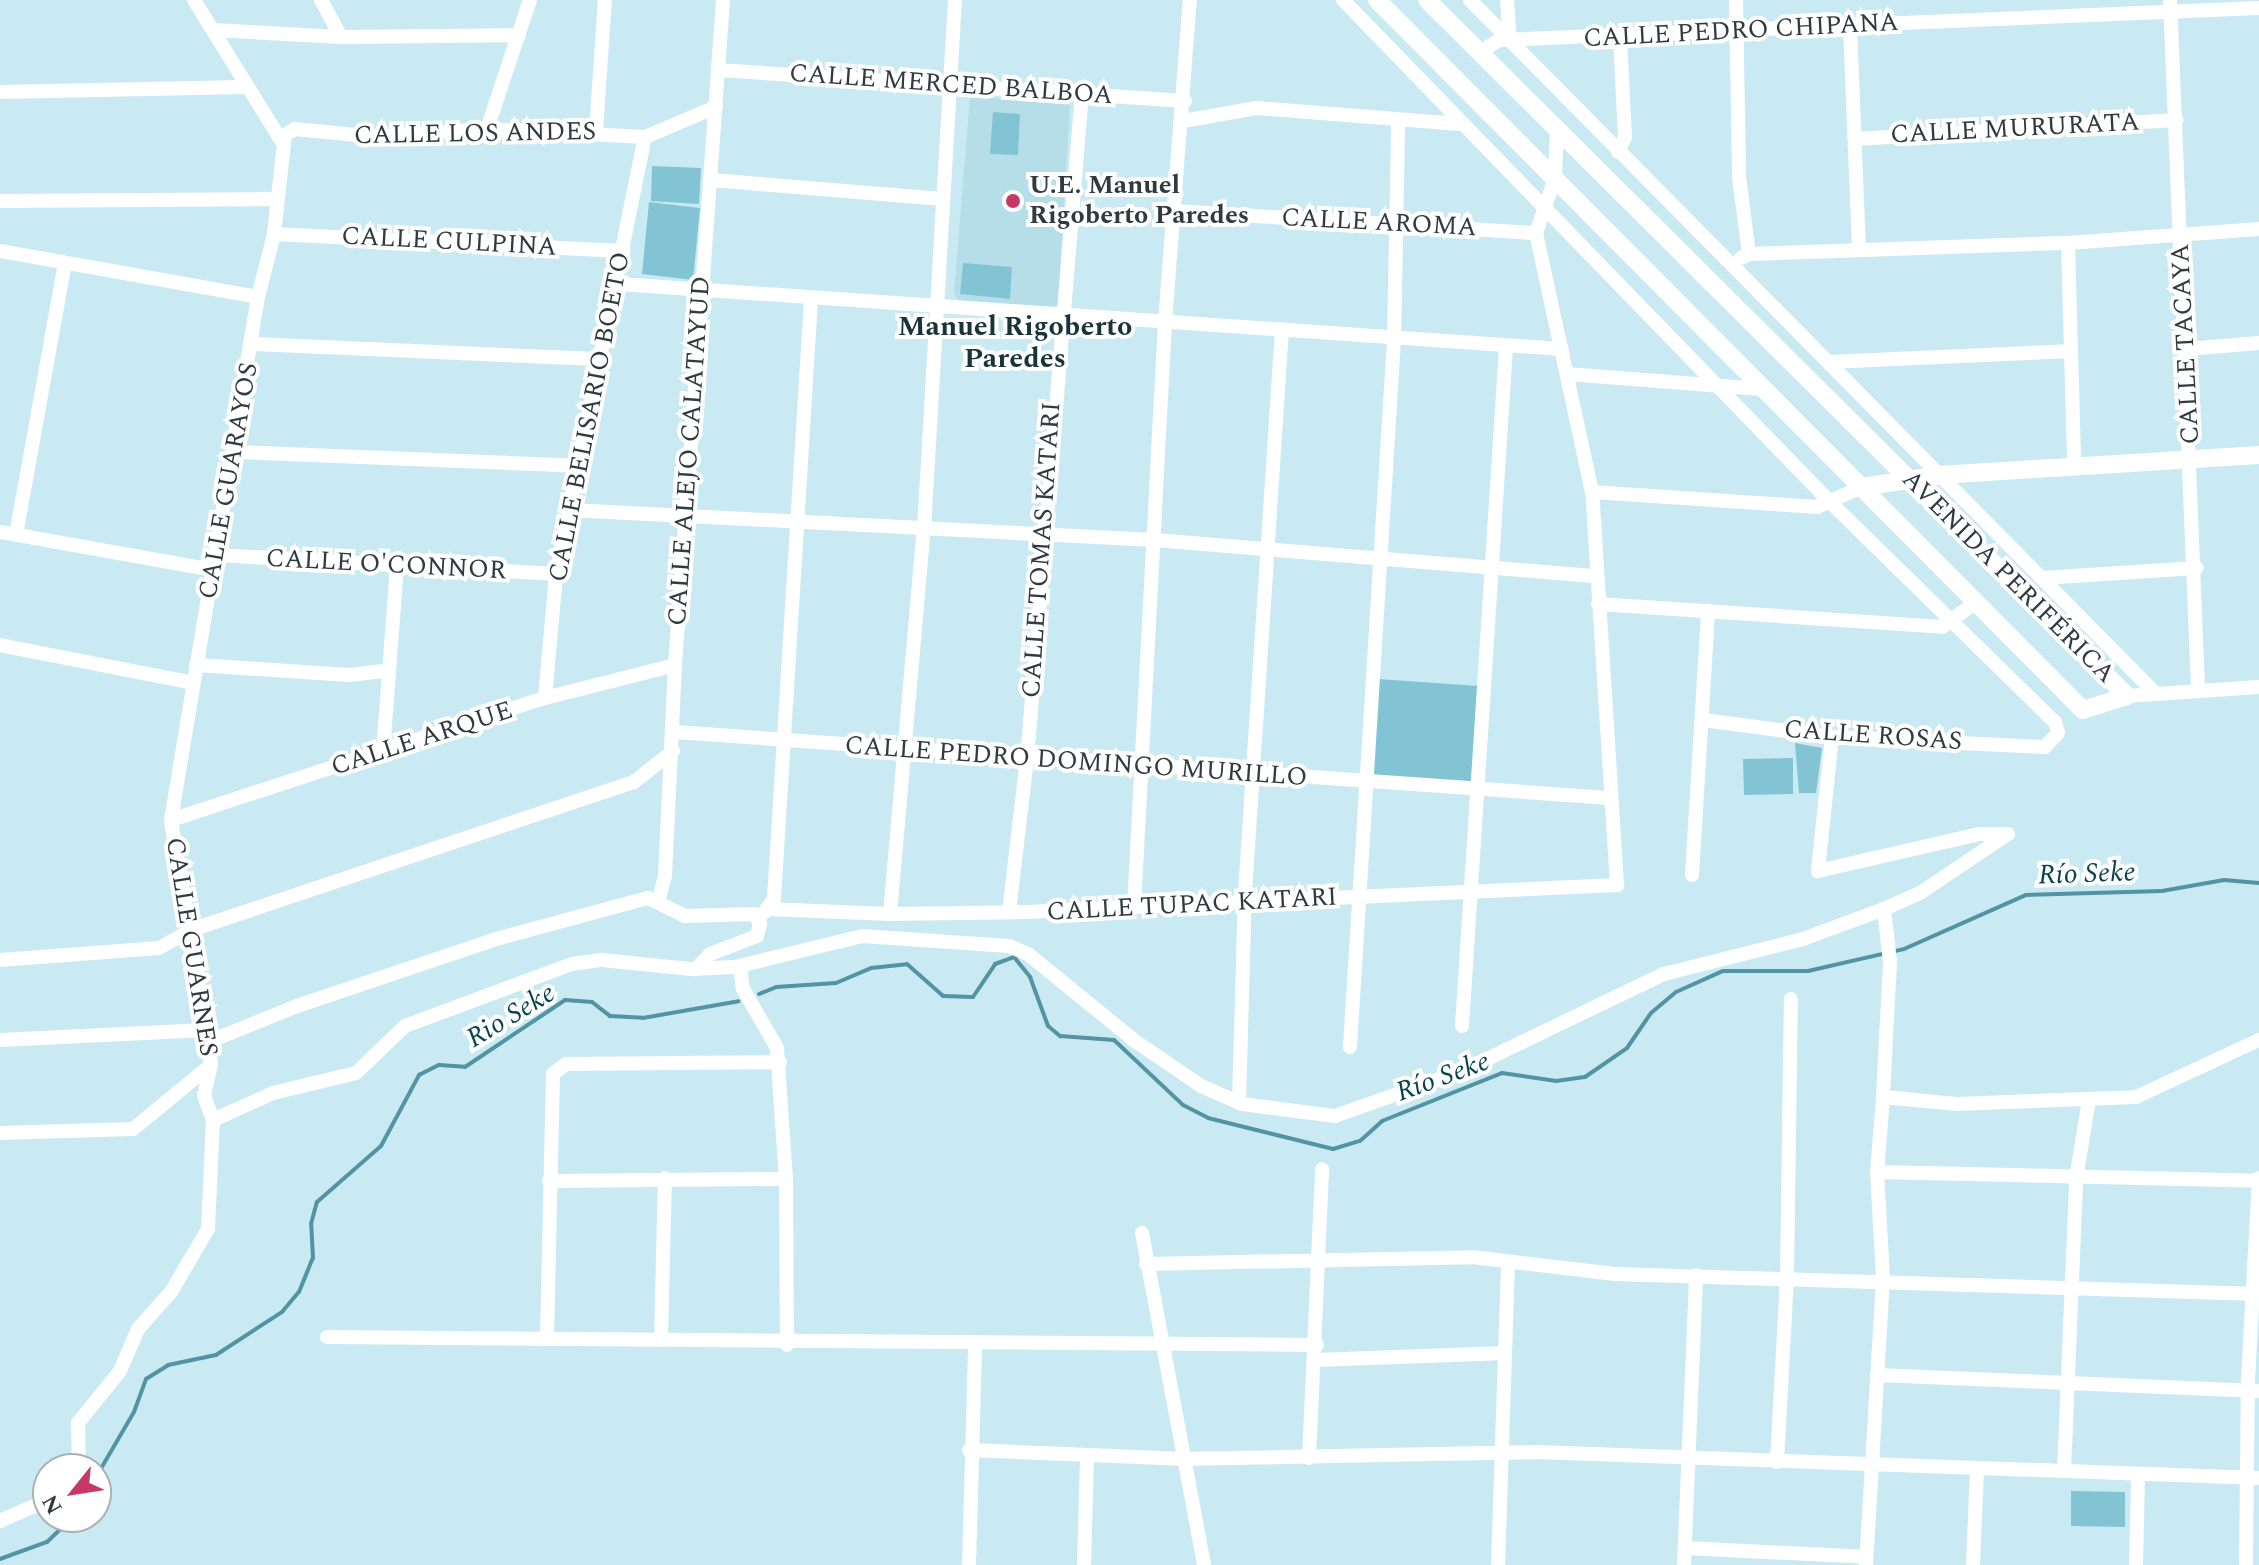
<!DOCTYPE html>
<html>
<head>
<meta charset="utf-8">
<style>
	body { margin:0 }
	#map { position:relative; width:2259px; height:1565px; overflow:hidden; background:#caeaf3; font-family:Spectral,serif }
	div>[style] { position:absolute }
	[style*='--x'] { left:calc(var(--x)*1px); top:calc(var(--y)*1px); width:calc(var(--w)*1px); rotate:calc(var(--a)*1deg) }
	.built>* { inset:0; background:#b5dee9 }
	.green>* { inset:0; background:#83c4d4 }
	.stream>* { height:4px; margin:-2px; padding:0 2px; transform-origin:2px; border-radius:2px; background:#5394a4 }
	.minor>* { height:14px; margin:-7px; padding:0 7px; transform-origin:7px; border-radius:7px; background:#fff }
	.tertiary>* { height:18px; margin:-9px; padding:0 9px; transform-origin:9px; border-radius:9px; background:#fff }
	.dots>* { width:22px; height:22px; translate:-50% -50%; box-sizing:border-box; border:4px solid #fff; border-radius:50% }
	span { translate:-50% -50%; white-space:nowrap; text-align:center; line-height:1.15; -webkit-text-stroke:8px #fff; paint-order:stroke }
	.street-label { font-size:26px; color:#2f3b3f }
	.poi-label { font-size:26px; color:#2f3b3f; font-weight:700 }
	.left { translate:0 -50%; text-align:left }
	.neighbourhood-label { font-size:28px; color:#183339; font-weight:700 }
	.water-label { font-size:28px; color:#064450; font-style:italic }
	.north { position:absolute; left:32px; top:1453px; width:80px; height:80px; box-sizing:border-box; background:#fff; border:2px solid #acb1b2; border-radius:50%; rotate:240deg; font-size:22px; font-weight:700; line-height:32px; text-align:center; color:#2f3b3f }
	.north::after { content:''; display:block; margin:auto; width:28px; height:36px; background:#c63967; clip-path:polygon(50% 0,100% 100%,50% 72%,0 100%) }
</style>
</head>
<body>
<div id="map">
	<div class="built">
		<i style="clip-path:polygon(970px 96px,1070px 105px,1058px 304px,1054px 307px,958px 300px,954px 293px)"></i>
	</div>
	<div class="green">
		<i style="clip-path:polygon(993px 112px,1020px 114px,1018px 155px,990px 154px)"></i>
		<i style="clip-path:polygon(652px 166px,701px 168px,699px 204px,651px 201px)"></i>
		<i style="clip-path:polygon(649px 202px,700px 208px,693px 280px,642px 274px)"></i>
		<i style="clip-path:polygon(963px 263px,1012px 267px,1010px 299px,960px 294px)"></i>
		<i style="clip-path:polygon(1378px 679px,1479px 686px,1473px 783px,1372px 776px)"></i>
		<i style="clip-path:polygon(1795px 743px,1822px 748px,1816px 793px,1799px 793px)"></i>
		<i style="clip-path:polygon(1793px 758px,1793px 794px,1744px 795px,1743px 759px)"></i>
		<i style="clip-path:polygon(2071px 1491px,2125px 1492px,2125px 1527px,2071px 1526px)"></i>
	</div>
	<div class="stream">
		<i style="--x:759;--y:994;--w:18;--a:-22"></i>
		<i style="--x:776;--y:987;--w:60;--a:-3.8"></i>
		<i style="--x:836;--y:983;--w:38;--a:-23"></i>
		<i style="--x:871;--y:968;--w:36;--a:-6"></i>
		<i style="--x:907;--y:964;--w:48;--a:41.6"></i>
		<i style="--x:943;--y:996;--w:30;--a:2"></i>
		<i style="--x:973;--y:997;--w:40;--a:-56"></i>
		<i style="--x:995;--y:964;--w:20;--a:-20"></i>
		<i style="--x:1014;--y:957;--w:26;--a:51"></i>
		<i style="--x:1030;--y:977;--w:52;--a:69.8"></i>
		<i style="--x:1048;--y:1026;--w:16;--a:40"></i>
		<i style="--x:1060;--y:1036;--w:54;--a:4.2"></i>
		<i style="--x:1114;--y:1040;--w:95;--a:43.3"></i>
		<i style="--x:1183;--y:1105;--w:28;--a:27"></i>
		<i style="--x:1208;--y:1118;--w:129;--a:13.9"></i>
		<i style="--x:1333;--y:1149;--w:28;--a:-17"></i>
		<i style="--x:1360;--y:1141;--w:30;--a:-42"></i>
		<i style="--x:1382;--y:1121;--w:129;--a:-21.8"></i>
		<i style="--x:1502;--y:1073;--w:55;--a:8.4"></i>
		<i style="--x:1556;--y:1081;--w:29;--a:-8"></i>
		<i style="--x:1585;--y:1077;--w:51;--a:-34.6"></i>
		<i style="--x:1627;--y:1048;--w:42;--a:-55.6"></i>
		<i style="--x:1651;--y:1013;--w:33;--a:-40"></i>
		<i style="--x:1676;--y:992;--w:51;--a:-24.1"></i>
		<i style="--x:1723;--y:971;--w:85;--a:0"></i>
		<i style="--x:1808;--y:971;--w:98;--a:-12.9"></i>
		<i style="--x:1904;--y:949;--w:133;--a:-23.9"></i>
		<i style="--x:2026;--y:895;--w:136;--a:-1.7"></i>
		<i style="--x:2162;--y:891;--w:63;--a:-10.1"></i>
		<i style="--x:2224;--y:880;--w:35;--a:5"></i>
		<i style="--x:96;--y:1477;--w:75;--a:-59.7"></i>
		<i style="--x:134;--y:1412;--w:35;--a:-70"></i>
		<i style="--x:146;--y:1379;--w:26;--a:-32"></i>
		<i style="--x:168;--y:1365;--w:49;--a:-11.8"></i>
		<i style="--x:216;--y:1355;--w:79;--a:-33.1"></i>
		<i style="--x:282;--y:1312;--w:26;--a:-50"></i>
		<i style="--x:299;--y:1292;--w:37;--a:-68"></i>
		<i style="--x:313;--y:1258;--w:34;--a:-93"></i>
		<i style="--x:311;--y:1224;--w:23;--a:-75"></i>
		<i style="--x:317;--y:1202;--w:85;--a:-41.2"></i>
		<i style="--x:381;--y:1146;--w:81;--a:-61.8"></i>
		<i style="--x:419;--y:1075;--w:22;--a:-27"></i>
		<i style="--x:439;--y:1065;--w:26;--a:4"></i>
		<i style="--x:465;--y:1067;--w:120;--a:-33.8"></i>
		<i style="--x:565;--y:1000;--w:27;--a:4"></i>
		<i style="--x:592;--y:1002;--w:23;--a:38"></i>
		<i style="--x:610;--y:1016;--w:33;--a:3"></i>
		<i style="--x:643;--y:1018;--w:97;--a:-10"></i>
		<i style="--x:0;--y:1559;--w:50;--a:-19.9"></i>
		<i style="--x:47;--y:1542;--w:36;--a:-44"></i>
	</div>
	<div class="minor">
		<i style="--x:194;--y:0;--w:167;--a:58.2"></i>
		<i style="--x:321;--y:0;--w:42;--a:61.6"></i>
		<i style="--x:1343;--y:0;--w:701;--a:45.87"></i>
		<i style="--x:1831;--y:503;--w:313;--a:44.4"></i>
		<i style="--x:2055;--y:722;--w:11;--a:75"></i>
		<i style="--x:2058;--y:733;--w:19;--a:133"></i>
		<i style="--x:2045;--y:747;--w:213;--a:-177.3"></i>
		<i style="--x:1832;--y:737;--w:130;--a:-172.5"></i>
		<i style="--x:1470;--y:0;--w:972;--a:45.33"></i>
		<i style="--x:1507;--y:0;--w:40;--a:85.7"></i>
		<i style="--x:1736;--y:0;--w:177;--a:89"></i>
		<i style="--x:1739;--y:177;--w:78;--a:82.6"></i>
		<i style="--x:1749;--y:254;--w:9;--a:153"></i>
		<i style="--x:2170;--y:0;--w:690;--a:87.67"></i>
		<i style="--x:1850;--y:26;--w:223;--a:87.7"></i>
		<i style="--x:213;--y:30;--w:128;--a:3.1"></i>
		<i style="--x:341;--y:37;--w:178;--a:-0.6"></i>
		<i style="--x:1478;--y:53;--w:26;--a:-31"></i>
		<i style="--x:1500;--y:40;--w:760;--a:-2.41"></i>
		<i style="--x:718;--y:70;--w:468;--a:3.8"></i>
		<i style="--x:0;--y:92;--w:244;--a:-1.2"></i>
		<i style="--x:1183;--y:121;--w:75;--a:-10"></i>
		<i style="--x:1257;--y:108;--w:206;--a:4.5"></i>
		<i style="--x:487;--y:129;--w:136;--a:-71.6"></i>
		<i style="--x:596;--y:131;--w:131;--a:-86.1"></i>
		<i style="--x:1855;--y:139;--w:322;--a:-3.4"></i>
		<i style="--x:1618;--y:152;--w:17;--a:-65"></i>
		<i style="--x:1625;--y:137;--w:99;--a:-92.9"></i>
		<i style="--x:711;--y:180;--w:233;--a:4.7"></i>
		<i style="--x:0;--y:201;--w:277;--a:-0.4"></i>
		<i style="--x:1174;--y:211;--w:363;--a:3.5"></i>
		<i style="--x:274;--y:234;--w:350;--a:2.8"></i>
		<i style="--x:2068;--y:243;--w:221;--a:88.4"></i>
		<i style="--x:0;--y:251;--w:262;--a:10.1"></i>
		<i style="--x:1749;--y:254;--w:319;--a:-2"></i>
		<i style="--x:2068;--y:243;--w:192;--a:-4.2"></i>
		<i style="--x:619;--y:284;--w:945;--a:3.94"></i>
		<i style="--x:253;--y:344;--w:350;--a:2.5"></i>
		<i style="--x:2186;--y:349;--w:73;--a:-4.7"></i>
		<i style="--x:1829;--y:362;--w:239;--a:-2.6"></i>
		<i style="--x:1567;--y:374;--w:198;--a:4.4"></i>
		<i style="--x:236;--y:452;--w:343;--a:2.3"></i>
		<i style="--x:1592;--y:492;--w:225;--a:3.8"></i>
		<i style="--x:1817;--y:507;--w:49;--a:-24"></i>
		<i style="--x:570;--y:510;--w:586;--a:2.94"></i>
		<i style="--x:1155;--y:540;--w:442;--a:4.7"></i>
		<i style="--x:0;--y:532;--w:216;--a:10.1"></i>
		<i style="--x:16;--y:535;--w:276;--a:-79.8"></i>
		<i style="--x:216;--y:555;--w:341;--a:3.2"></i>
		<i style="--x:2042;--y:578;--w:155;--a:-3.7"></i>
		<i style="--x:1598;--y:604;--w:345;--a:3.8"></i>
		<i style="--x:1942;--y:627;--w:42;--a:-36.3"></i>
		<i style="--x:0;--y:645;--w:197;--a:11.1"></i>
		<i style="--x:196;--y:665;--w:154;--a:3.7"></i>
		<i style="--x:350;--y:675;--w:39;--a:-7"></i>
		<i style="--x:2127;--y:696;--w:132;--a:-3.9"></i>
		<i style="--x:545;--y:698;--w:124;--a:-84.9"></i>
		<i style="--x:556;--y:574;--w:446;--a:-78.5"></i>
		<i style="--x:675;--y:732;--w:936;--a:4.04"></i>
		<i style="--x:1832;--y:737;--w:135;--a:96"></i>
		<i style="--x:1818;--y:871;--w:166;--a:-12.9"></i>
		<i style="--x:1980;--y:834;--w:28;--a:0"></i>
		<i style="--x:383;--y:752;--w:189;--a:-85.7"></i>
		<i style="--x:171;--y:820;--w:393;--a:-18.1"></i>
		<i style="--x:545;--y:698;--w:134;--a:-14.2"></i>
		<i style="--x:1692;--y:875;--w:265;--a:-86.5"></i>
		<i style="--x:658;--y:902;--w:27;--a:-75"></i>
		<i style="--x:665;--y:876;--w:211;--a:-87.3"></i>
		<i style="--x:675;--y:665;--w:667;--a:-85.87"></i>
		<i style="--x:1134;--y:907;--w:586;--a:-86.97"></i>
		<i style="--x:1165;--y:322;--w:323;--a:-85.6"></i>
		<i style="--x:767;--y:909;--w:123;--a:2.3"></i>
		<i style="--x:890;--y:914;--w:137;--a:-0.8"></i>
		<i style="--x:1027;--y:912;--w:591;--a:-2.62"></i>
		<i style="--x:1617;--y:885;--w:394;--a:-93.6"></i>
		<i style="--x:1592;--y:492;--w:265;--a:-102.2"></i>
		<i style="--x:1536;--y:233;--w:58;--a:-70.9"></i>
		<i style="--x:1555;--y:178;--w:51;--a:-87.8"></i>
		<i style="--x:1884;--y:909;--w:53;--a:83.5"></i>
		<i style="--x:1890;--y:962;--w:135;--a:93"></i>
		<i style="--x:1883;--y:1097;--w:74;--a:5.4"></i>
		<i style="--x:1957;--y:1104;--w:179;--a:-2.2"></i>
		<i style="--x:2136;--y:1097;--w:136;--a:-24.9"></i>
		<i style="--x:1009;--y:912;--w:154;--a:-83.3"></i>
		<i style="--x:1027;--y:759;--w:668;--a:-85.28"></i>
		<i style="--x:763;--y:914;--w:19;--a:-54"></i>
		<i style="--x:774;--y:899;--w:601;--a:-86.47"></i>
		<i style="--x:890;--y:914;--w:386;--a:-85"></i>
		<i style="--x:924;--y:529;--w:530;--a:-86.65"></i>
		<i style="--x:0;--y:960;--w:159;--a:-4.3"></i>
		<i style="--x:159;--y:948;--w:37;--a:-29"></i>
		<i style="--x:191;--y:930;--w:467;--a:-18.5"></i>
		<i style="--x:634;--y:782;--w:50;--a:-38.5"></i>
		<i style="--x:740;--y:966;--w:23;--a:83"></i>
		<i style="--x:743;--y:989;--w:68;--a:60"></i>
		<i style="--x:777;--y:1048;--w:131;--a:86.1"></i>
		<i style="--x:1462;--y:1026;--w:680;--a:-86.29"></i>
		<i style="--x:0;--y:1040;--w:206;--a:-2.8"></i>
		<i style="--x:208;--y:1042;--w:96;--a:-22"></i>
		<i style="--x:297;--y:1006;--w:210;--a:-18.6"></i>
		<i style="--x:496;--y:939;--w:157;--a:-15.1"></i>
		<i style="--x:648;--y:898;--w:41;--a:25.9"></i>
		<i style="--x:685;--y:916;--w:69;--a:-1.7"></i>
		<i style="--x:754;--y:914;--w:12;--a:59"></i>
		<i style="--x:760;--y:924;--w:12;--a:104"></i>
		<i style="--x:757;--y:936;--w:50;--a:159"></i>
		<i style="--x:710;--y:954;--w:21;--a:133"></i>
		<i style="--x:1350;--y:1047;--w:709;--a:-86.44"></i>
		<i style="--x:1394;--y:339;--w:217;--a:-88.9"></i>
		<i style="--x:1239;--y:1103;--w:210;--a:-88.4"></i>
		<i style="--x:1245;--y:893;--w:565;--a:-86.25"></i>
		<i style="--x:213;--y:1120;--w:27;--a:-110"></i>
		<i style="--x:204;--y:1095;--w:31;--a:-77"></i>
		<i style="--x:211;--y:1065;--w:23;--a:-97"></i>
		<i style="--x:208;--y:1042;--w:225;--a:-99.5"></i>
		<i style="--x:171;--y:820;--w:530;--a:-80.56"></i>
		<i style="--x:258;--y:297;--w:65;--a:-75.7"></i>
		<i style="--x:274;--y:234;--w:100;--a:-83.7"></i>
		<i style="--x:285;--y:135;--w:12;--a:-31"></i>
		<i style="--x:295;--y:129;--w:81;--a:5.6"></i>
		<i style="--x:376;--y:137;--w:111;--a:-4.1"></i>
		<i style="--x:487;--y:129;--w:158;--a:2.9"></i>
		<i style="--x:645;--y:137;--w:77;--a:-22.9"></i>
		<i style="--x:0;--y:1133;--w:133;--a:-1.7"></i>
		<i style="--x:133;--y:1129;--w:101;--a:-39.4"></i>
		<i style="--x:1877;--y:1172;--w:382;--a:1.3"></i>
		<i style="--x:549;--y:1181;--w:237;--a:-0.5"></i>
		<i style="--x:786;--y:1179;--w:166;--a:89.7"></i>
		<i style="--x:1142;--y:1233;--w:338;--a:79.4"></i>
		<i style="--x:1146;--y:1264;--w:326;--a:-1.2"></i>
		<i style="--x:1472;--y:1257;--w:144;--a:6.8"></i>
		<i style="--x:1615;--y:1274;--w:644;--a:1.78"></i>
		<i style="--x:327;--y:1337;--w:990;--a:0.46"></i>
		<i style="--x:547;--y:1338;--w:264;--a:-88.7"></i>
		<i style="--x:553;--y:1074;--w:16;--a:-38"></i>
		<i style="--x:566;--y:1064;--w:214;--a:-0.5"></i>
		<i style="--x:661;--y:1340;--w:162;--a:-88.6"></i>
		<i style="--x:1316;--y:1360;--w:189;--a:-2.1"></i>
		<i style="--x:1877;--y:1375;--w:382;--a:2.4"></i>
		<i style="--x:969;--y:1450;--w:211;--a:2.4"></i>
		<i style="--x:1180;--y:1459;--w:356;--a:-1.1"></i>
		<i style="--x:1536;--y:1452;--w:723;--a:2.06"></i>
		<i style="--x:1309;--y:1458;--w:289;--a:-87.4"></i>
		<i style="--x:1777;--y:1462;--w:186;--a:-86.9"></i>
		<i style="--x:1787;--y:1276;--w:277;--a:-89.2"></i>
		<i style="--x:79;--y:1469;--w:46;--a:-91.2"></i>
		<i style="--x:78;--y:1423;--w:67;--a:-51.1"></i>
		<i style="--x:120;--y:1371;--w:46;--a:-66.8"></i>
		<i style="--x:138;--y:1329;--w:50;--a:-48.3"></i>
		<i style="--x:171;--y:1292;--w:73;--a:-59.6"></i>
		<i style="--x:208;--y:1229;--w:109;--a:-87.4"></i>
		<i style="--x:213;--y:1120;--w:66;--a:-24.2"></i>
		<i style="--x:273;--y:1093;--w:85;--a:-13.5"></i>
		<i style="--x:356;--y:1073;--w:68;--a:-43.8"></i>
		<i style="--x:405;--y:1026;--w:178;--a:-20.4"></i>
		<i style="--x:572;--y:964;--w:30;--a:-8"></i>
		<i style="--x:602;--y:960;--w:88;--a:5.8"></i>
		<i style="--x:690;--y:969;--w:45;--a:-2.5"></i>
		<i style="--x:735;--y:967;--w:131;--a:-13.7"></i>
		<i style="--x:862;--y:936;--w:147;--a:3.9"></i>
		<i style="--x:1009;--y:946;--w:21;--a:23"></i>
		<i style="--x:1028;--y:954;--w:138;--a:39.1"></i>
		<i style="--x:1135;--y:1041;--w:80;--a:34.3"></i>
		<i style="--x:1201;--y:1086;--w:45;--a:23.7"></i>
		<i style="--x:1242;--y:1104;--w:94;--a:7.4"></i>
		<i style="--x:1335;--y:1116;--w:135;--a:-19.5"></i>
		<i style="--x:1462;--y:1071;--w:224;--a:-25.7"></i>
		<i style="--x:1664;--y:974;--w:143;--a:-14.1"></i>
		<i style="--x:1803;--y:939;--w:86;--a:-20.3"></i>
		<i style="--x:1884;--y:909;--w:39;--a:-24"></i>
		<i style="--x:1920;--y:893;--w:106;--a:-33.8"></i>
		<i style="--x:2064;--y:1471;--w:292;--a:-87.6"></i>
		<i style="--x:2076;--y:1179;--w:80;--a:-80.7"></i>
		<i style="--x:0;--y:1521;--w:52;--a:-23.6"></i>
		<i style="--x:1685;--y:1548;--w:181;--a:2.8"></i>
		<i style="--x:969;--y:1565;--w:220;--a:-88.4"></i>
		<i style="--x:1084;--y:1565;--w:109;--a:-88.4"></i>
		<i style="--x:1498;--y:1565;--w:304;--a:-88.1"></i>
		<i style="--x:1684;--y:1565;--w:290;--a:-87.6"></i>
		<i style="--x:1866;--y:1565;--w:288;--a:-86.6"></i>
		<i style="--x:1883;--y:1278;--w:106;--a:-93.2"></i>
		<i style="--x:1877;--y:1172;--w:75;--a:-85.4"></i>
		<i style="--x:1973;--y:1565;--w:96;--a:-87.6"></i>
		<i style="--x:2136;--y:1565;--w:91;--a:-88.7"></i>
		<i style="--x:2246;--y:1565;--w:185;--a:-89.4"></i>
		<i style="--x:2248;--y:1380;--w:202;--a:-86.9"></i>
	</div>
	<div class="tertiary">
		<i style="--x:1377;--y:0;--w:1001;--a:45.16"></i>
		<i style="--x:2083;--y:710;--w:46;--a:-17.7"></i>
		<i style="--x:2127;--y:696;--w:987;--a:-135.16"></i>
		<i style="--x:1862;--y:487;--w:79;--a:-8.7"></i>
		<i style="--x:1940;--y:475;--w:320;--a:-3.6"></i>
	</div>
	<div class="dots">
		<i style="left:1013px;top:201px;background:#c63967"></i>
	</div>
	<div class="street-label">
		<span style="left:1741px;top:31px;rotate:-3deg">CALLE PEDRO CHIPANA</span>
		<span style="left:951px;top:85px;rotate:4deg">CALLE MERCED BALBOA</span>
		<span style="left:2015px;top:129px;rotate:-3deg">CALLE MURURATA</span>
		<span style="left:475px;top:134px;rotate:-1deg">CALLE LOS ANDES</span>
		<span style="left:1379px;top:223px;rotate:3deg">CALLE AROMA</span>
		<span style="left:449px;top:242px;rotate:3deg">CALLE CULPINA</span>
		<span style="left:2186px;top:344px;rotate:-93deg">CALLE TACAYA</span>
		<span style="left:590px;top:417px;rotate:-79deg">CALLE BELISARIO BOETO</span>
		<span style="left:690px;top:451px;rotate:-86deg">CALLE ALEJO CALATAYUD</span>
		<span style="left:229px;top:481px;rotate:-80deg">CALLE GUARAYOS</span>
		<span style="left:1042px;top:550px;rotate:-86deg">CALLE TOMAS KATARI</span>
		<span style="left:386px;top:565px;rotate:3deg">CALLE O'CONNOR</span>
		<span style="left:2008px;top:577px;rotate:45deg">AVENIDA PERIFÉRICA</span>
		<span style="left:1873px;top:736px;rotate:4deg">CALLE ROSAS</span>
		<span style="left:422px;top:739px;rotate:-18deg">CALLE ARQUE</span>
		<span style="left:1076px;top:762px;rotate:4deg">CALLE PEDRO DOMINGO MURILLO</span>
		<span style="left:1192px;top:905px;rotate:-3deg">CALLE TUPAC KATARI</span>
		<span style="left:191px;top:947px;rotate:81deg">CALLE GUARNES</span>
	</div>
	<div class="poi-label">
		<span class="left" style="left:1029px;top:201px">U.E. Manuel<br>Rigoberto Paredes</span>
	</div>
	<div class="neighbourhood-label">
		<span style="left:1015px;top:343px">Manuel Rigoberto<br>Paredes</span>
	</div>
	<div class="water-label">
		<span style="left:2087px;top:874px;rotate:-2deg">Río Seke</span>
		<span style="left:511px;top:1016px;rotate:-31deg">Rio Seke</span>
		<span style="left:1443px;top:1077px;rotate:-20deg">Río Seke</span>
	</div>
	<div class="north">N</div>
</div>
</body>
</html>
